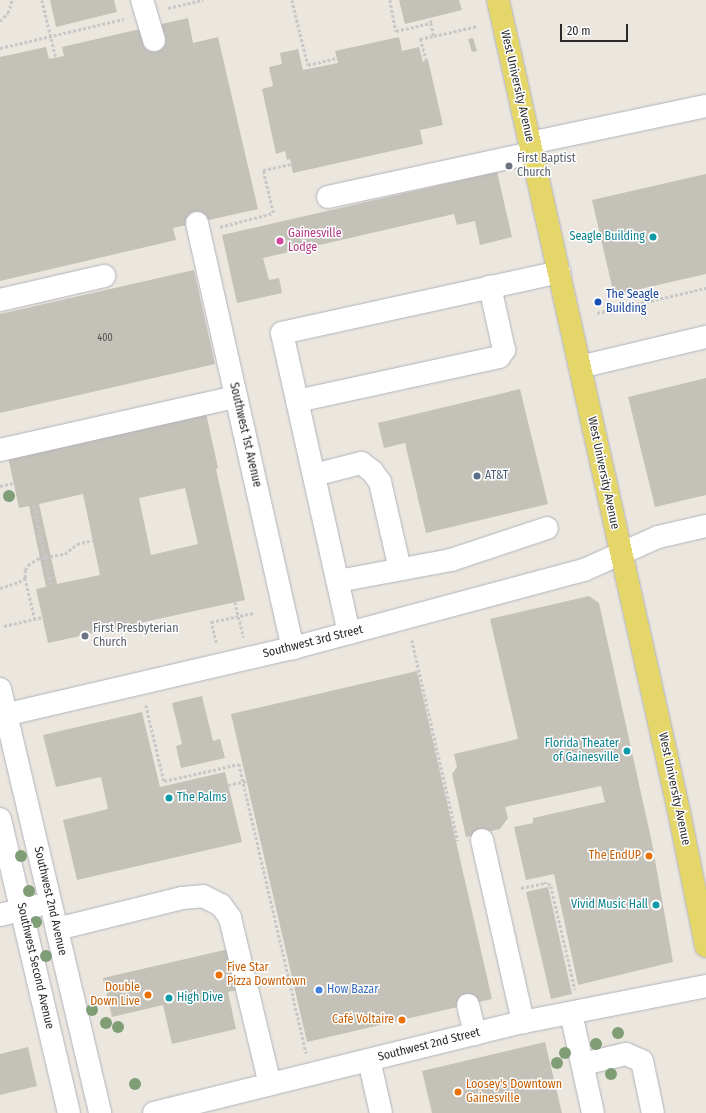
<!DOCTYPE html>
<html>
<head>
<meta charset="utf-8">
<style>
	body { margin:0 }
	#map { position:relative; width:706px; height:1113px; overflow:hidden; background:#ebe7de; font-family:"Fira Sans Condensed",sans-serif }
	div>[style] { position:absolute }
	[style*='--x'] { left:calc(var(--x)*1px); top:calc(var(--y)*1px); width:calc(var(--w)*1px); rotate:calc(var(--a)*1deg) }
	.building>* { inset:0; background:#c4c1b9 }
	.path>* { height:2.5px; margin-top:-1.25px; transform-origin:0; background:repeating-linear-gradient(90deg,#c8c8c8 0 3px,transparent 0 5px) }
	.roads { filter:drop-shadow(0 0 1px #b1b2bd) drop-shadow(0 0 1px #b1b2bd) }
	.minor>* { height:22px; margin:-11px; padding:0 11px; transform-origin:11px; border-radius:11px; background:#fff }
	.major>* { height:22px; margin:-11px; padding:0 11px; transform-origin:11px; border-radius:11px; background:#e5d669 }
	.path-bridge>* { height:2.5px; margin-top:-1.25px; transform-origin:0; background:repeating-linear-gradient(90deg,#c8c8c8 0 3px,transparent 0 5px) }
	.trees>* { width:12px; height:12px; margin:-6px; border-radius:50%; background:#7f9e76 }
	.dots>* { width:11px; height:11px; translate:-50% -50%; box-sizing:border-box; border:2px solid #fff; border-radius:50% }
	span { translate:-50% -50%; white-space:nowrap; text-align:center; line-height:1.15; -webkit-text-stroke:3px #fff; paint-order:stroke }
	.number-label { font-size:10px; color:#50504e }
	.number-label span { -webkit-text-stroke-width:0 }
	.street-label { font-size:12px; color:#2a2a2a }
	.worship-label { font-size:12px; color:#5b616d }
	.left { translate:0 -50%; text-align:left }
	.hotel-label { font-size:12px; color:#b23c85 }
	.culture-label { font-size:12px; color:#0d838f }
	.right { translate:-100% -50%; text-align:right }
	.transit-label { font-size:12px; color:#164399 }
	.service-label { font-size:12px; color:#4e5e75 }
	.food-label { font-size:12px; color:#c56008 }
	.shop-label { font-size:12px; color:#366cbe }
	.scale { position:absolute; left:560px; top:24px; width:68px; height:18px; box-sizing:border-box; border:2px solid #2a2a2a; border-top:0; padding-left:5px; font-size:12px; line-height:14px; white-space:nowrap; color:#2a2a2a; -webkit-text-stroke:3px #fff; paint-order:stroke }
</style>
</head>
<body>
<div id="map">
	<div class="building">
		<i style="clip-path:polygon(50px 0,114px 0,117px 12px,56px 27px)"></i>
		<i style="clip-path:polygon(399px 0,459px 0,462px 10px,405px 24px)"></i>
		<i style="clip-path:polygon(188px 18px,193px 43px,218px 37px,258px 209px,173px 228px,176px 240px,0 281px,0 57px,46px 47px,49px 59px,64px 56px,62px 47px)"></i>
		<i style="clip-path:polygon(399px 37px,402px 51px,419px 47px,423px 62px,428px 60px,443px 125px,420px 130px,423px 144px,293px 173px,290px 159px,287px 160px,285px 151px,276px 154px,262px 89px,273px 86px,269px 67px,282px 64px,280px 53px,298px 49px,303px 70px,338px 63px,335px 51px)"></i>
		<i style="clip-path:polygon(473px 38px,477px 51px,472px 52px,468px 39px)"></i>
		<i style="clip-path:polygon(497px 172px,512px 237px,480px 245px,475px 221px,457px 225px,454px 214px,263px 258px,269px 280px,279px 278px,282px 293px,237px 303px,222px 235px)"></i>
		<i style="clip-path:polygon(706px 174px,706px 274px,614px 295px,592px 200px)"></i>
		<i style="clip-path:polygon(194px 270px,215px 364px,0 413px,0 314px)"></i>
		<i style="clip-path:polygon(706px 378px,706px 495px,655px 507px,628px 397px)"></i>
		<i style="clip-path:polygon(520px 389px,548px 504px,426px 533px,405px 443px,384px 448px,378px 423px)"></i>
		<i style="clip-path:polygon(evenodd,206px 413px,218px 468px,216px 469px,245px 600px,48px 643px,36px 589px,46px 587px,29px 506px,19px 508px,8px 457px,206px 413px,185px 488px,198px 544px,151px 555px,139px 498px,185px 488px,206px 413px,83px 494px,100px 575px,57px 584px,39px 504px,83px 494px)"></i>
		<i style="clip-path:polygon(589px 596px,599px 603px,652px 843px,673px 962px,578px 985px,554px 874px,526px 880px,514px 827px,533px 823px,533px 818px,605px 802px,601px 786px,505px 807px,508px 818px,500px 829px,466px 837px,452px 774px,457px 767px,454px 754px,518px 739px,490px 619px)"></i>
		<i style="clip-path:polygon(417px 671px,492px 999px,307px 1042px,231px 714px)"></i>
		<i style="clip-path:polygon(202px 696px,213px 741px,220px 739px,225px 758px,181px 768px,176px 746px,182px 744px,172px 703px)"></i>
		<i style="clip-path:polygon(142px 712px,160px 787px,225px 772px,242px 842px,77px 880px,63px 820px,108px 809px,101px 777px,56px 787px,43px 735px)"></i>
		<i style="clip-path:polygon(548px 887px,572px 994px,551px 999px,526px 892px)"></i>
		<i style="clip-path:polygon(233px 948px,242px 989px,228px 992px,236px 1029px,172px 1044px,163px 1005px,112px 1017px,103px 978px)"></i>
		<i style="clip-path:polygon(545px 1042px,562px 1113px,432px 1113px,422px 1071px)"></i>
		<i style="clip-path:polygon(28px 1047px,37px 1086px,0 1095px,0 1054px)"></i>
	</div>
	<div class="path">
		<i style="--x:42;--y:0;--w:60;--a:76.4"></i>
		<i style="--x:292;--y:0;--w:67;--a:76.2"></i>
		<i style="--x:308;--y:65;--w:29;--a:-14"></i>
		<i style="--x:390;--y:0;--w:32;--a:79"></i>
		<i style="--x:396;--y:31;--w:36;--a:-13"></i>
		<i style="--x:431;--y:23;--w:5;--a:-112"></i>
		<i style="--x:168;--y:8;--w:36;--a:-13"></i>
		<i style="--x:0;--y:21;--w:11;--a:-45"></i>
		<i style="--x:8;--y:13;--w:14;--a:-73"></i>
		<i style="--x:431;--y:23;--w:13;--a:77"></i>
		<i style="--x:434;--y:36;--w:45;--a:-12.8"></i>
		<i style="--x:0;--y:48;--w:127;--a:-13.2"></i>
		<i style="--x:426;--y:61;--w:23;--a:-105"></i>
		<i style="--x:420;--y:39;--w:13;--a:-13"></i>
		<i style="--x:220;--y:227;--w:55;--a:-14.8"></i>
		<i style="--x:273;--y:213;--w:44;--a:-103.1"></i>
		<i style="--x:263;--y:170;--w:29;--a:-12"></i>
		<i style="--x:597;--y:313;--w:112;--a:-12.9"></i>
		<i style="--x:0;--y:486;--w:14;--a:-12"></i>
		<i style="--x:34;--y:505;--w:53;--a:78.1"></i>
		<i style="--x:45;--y:557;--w:20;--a:-9"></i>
		<i style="--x:65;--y:554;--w:16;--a:-40"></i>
		<i style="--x:77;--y:544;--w:16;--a:-14"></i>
		<i style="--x:25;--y:578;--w:42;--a:76.3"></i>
		<i style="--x:0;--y:588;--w:20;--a:-18"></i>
		<i style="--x:19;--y:582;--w:7;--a:-34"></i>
		<i style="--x:25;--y:578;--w:8;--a:-90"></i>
		<i style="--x:25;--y:570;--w:6;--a:-59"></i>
		<i style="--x:28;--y:565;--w:11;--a:-34"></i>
		<i style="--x:37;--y:559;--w:8;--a:-14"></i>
		<i style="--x:45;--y:557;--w:29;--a:78"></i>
		<i style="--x:235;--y:602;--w:36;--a:76"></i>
		<i style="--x:4;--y:626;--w:40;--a:-13"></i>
		<i style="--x:412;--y:640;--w:206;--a:77.1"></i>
		<i style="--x:216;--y:643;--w:22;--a:-103"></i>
		<i style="--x:211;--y:622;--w:43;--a:-12.1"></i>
		<i style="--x:146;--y:705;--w:78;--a:76.7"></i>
		<i style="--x:164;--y:781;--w:77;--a:-12.8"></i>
		<i style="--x:239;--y:764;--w:297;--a:76.9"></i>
		<i style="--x:521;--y:888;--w:24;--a:-12"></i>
		<i style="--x:544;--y:883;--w:4;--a:0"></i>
		<i style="--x:548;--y:883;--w:4;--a:45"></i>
		<i style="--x:551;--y:886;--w:106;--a:76.9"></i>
	</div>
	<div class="roads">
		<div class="minor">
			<i style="--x:142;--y:0;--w:42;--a:73.3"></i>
			<i style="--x:530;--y:143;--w:180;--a:-11.9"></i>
			<i style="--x:328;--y:197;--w:209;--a:-12.2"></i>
			<i style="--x:197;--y:223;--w:436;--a:77.3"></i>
			<i style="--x:0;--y:300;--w:107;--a:-13"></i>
			<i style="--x:580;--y:367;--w:130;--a:-13.4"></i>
			<i style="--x:297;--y:401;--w:207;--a:-12.3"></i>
			<i style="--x:499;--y:357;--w:9;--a:-54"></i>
			<i style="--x:504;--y:350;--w:65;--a:-102.5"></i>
			<i style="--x:0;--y:450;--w:242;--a:-12.7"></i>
			<i style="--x:314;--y:475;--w:49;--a:-14.3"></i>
			<i style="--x:361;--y:463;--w:14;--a:36"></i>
			<i style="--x:372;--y:471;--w:14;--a:54"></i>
			<i style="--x:380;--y:482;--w:89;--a:77.1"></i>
			<i style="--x:338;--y:581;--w:115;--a:-10.5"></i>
			<i style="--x:451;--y:560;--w:101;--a:-18.4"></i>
			<i style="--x:349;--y:633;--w:307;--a:-102.6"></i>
			<i style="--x:282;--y:333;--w:284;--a:-12.4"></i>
			<i style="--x:0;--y:689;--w:436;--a:76.7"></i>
			<i style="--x:0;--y:716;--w:301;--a:-13.1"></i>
			<i style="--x:293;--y:648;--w:301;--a:-15"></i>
			<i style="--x:584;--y:570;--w:81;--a:-24"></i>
			<i style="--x:658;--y:537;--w:49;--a:-12.9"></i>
			<i style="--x:0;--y:819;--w:302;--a:76.8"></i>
			<i style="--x:482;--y:840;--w:187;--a:77.3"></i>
			<i style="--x:0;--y:915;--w:37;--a:-14"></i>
			<i style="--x:57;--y:929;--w:129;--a:-13.9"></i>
			<i style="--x:182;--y:898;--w:21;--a:-5"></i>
			<i style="--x:203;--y:896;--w:20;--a:27"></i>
			<i style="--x:221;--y:905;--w:16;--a:55"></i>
			<i style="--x:230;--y:918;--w:171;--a:76.5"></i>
			<i style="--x:468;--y:1005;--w:30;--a:76"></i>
			<i style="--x:571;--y:1013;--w:102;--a:77.6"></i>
			<i style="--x:369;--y:1060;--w:54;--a:77.2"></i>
			<i style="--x:583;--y:1064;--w:44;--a:-13.1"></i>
			<i style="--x:626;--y:1054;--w:17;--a:24"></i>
			<i style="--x:642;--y:1061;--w:53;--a:78.1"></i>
			<i style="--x:154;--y:1113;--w:380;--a:-13.9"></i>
			<i style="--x:523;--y:1022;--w:187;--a:-11.1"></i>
		</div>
		<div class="major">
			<i style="--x:498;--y:0;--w:827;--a:77.43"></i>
			<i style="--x:678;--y:807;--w:142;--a:78.6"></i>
		</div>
	</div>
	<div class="path-bridge">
		<i style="--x:228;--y:785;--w:19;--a:-12"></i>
	</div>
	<div class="trees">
		<i style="left:9px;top:496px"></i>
		<i style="left:21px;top:856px"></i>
		<i style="left:29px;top:891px"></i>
		<i style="left:36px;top:922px"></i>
		<i style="left:46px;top:956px"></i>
		<i style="left:92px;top:1010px"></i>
		<i style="left:106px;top:1023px"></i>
		<i style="left:118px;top:1027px"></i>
		<i style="left:618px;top:1033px"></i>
		<i style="left:596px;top:1044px"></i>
		<i style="left:565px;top:1053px"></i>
		<i style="left:557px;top:1063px"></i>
		<i style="left:611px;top:1074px"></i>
		<i style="left:135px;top:1084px"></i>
	</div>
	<div class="dots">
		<i style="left:509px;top:166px;background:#6b7280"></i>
		<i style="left:653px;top:237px;background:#0f9aa8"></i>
		<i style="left:280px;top:241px;background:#d1479c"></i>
		<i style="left:598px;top:302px;background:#1a4fb4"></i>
		<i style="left:477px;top:476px;background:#5c6f8a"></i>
		<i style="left:85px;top:636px;background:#6b7280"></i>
		<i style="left:627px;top:751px;background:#0f9aa8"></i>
		<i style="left:169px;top:798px;background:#0f9aa8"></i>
		<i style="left:649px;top:856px;background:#e8710a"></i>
		<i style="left:656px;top:905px;background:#0f9aa8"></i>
		<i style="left:219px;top:975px;background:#e8710a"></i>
		<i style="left:319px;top:990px;background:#3f7fe0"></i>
		<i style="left:148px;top:995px;background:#e8710a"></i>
		<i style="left:169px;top:998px;background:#0f9aa8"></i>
		<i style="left:402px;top:1020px;background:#e8710a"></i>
		<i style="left:458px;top:1092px;background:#e8710a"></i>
	</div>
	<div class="number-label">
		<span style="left:105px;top:339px">400</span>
	</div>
	<div class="street-label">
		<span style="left:517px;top:86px;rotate:77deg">West University Avenue</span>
		<span style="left:245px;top:435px;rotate:77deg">Southwest 1st Avenue</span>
		<span style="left:603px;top:473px;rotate:78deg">West University Avenue</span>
		<span style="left:313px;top:642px;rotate:-14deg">Southwest 3rd Street</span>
		<span style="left:674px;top:789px;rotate:78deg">West University Avenue</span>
		<span style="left:50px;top:901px;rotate:77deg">Southwest 2nd Avenue</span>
		<span style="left:35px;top:966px;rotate:77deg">Southwest Second Avenue</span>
		<span style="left:429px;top:1045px;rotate:-14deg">Southwest 2nd Street</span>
	</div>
	<div class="worship-label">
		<span class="left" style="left:517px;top:166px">First Baptist<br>Church</span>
		<span class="left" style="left:93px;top:636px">First Presbyterian<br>Church</span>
	</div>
	<div class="hotel-label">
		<span class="left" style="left:288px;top:241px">Gainesville<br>Lodge</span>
	</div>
	<div class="culture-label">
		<span class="right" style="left:645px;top:237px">Seagle Building</span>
		<span class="right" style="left:619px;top:751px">Florida Theater<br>of Gainesville</span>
		<span class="left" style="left:177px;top:798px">The Palms</span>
		<span class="right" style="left:648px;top:905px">Vivid Music Hall</span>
		<span class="left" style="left:177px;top:998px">High Dive</span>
	</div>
	<div class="transit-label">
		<span class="left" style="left:606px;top:302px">The Seagle<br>Building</span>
	</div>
	<div class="service-label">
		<span class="left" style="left:485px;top:476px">AT&amp;T</span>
	</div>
	<div class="food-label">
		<span class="right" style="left:641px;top:856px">The EndUP</span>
		<span class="left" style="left:227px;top:975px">Five Star<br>Pizza Downtown</span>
		<span class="right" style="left:140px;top:995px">Double<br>Down Live</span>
		<span class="right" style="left:394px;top:1020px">Café Voltaire</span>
		<span class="left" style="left:466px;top:1092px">Loosey's Downtown<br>Gainesville</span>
	</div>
	<div class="shop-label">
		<span class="left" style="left:327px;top:990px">How Bazar</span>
	</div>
	<div class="scale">20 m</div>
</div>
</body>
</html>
